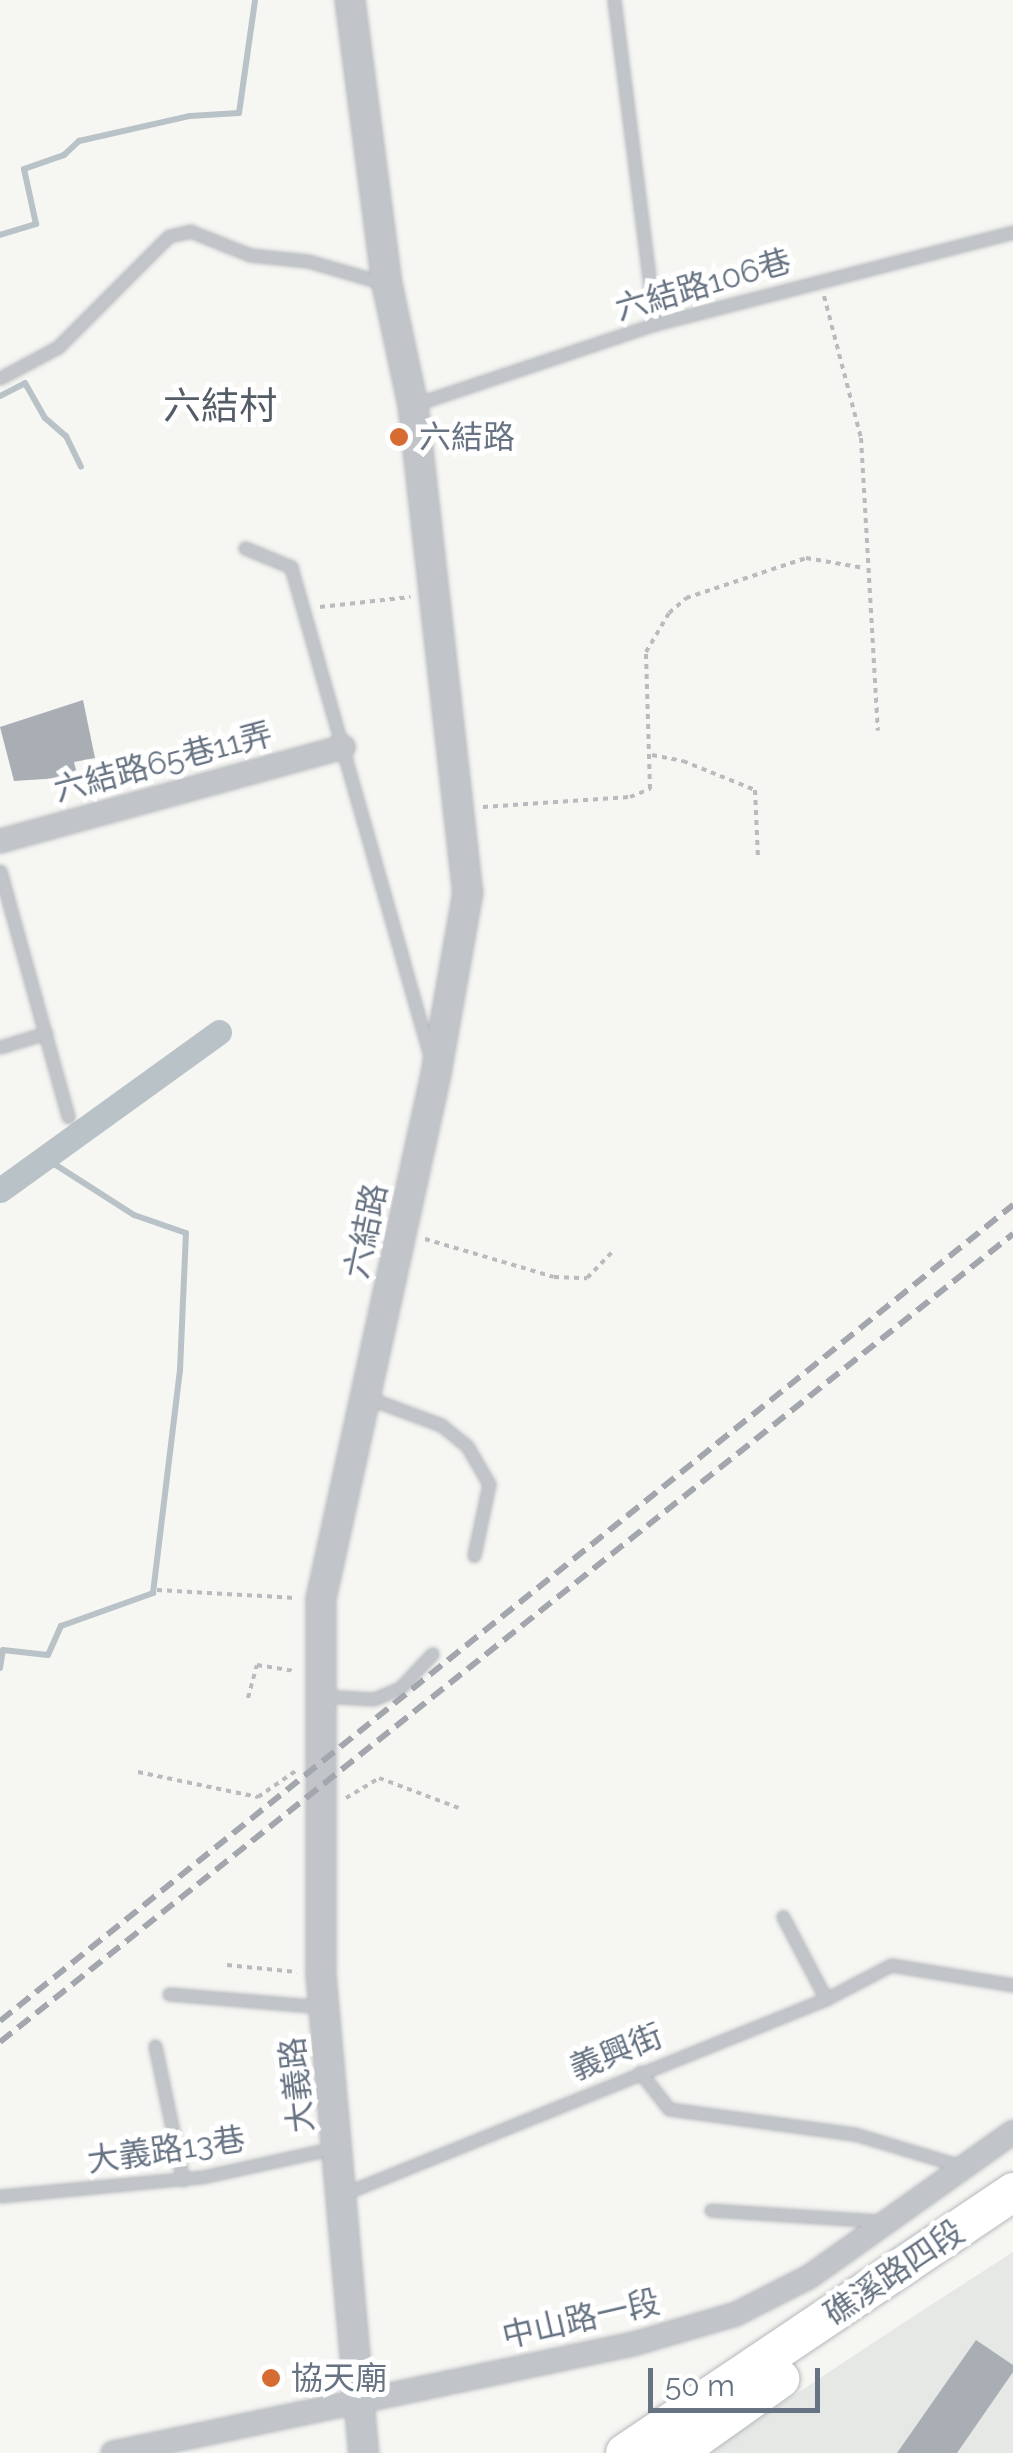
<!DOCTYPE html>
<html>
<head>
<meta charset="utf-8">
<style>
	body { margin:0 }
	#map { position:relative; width:1013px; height:2453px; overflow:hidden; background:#f6f6f3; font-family:Raleway,"Noto Sans TC",sans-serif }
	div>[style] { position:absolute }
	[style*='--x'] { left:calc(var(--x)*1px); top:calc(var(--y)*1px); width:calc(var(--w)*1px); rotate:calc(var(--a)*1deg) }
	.built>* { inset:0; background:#e6e8e6 }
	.stream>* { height:6px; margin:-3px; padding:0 3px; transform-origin:3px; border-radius:3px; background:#b9c2c7 }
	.canal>* { height:25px; margin:-12.5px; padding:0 12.5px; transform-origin:12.5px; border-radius:12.5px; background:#b9c2c7 }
	.building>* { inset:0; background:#a8aeb4 }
	.path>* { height:4px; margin-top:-2px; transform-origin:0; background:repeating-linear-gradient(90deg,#b9bbbe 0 5px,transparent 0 10px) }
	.roads { filter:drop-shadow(0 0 2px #b5b8bc) drop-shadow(0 0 2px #b5b8bc) }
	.service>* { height:11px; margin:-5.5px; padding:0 5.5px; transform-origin:5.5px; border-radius:5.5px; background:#c1c4c8 }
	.minor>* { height:22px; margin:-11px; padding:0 11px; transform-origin:11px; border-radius:11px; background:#c1c4c8 }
	.tertiary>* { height:28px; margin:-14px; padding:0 14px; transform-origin:14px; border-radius:14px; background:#c1c4c8 }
	.primary>* { height:38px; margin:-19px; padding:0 19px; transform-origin:19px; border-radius:19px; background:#fff }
	.rail>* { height:6px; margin-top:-3px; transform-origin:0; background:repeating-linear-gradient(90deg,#a3a7ad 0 15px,transparent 0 23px) }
	.dots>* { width:28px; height:28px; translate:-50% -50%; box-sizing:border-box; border:5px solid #fff; border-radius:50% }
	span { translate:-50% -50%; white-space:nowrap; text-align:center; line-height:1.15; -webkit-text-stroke:10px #fff; paint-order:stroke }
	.street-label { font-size:32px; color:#677382 }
	.poi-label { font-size:32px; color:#677382 }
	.left { translate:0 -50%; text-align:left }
	.quarter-label { font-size:38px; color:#545d67 }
	.scale { position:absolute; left:648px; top:2368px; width:172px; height:45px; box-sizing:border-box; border:5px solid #677382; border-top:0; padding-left:12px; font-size:30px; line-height:35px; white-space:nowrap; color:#677382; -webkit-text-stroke:8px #fff; paint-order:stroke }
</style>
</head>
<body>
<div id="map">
	<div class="built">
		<i style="clip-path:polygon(1013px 2252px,1013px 2453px,707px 2453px,900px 2325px)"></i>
	</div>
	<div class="stream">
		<i style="--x:0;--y:235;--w:38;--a:-17"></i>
		<i style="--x:36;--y:224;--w:56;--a:-102.3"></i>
		<i style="--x:24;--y:169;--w:42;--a:-19.3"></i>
		<i style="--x:64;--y:155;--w:21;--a:-43"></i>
		<i style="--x:79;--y:141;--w:114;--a:-12.7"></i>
		<i style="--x:190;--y:116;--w:49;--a:-3.5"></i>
		<i style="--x:239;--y:113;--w:114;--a:-81.9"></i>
		<i style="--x:0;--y:396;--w:28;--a:-27"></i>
		<i style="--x:25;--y:383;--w:40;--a:60.3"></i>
		<i style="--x:45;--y:418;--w:28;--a:41"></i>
		<i style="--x:66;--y:436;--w:34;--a:64"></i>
		<i style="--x:0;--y:1668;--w:18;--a:-81"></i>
		<i style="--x:3;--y:1650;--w:45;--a:6.3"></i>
		<i style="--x:48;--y:1655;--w:32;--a:-66"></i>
		<i style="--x:61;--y:1626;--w:98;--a:-19.7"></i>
		<i style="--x:153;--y:1593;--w:225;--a:-83.1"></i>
		<i style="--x:180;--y:1370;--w:137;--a:-87.5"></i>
		<i style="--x:186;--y:1233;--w:55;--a:-160.9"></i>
		<i style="--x:134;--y:1215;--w:106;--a:-147.4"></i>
	</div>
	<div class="canal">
		<i style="--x:0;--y:1190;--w:270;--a:-35.8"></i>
	</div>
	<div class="building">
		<i style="clip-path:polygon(83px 700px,95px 758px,74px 762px,76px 770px,60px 778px,14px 781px,0 727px)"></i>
		<i style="clip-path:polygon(976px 2340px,1013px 2365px,1013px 2372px,957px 2453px,897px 2453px)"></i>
	</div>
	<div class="path">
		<i style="--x:824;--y:296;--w:147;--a:75.4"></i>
		<i style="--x:861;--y:438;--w:293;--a:86.7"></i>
		<i style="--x:320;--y:607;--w:91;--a:-6.3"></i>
		<i style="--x:652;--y:755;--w:32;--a:11"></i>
		<i style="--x:683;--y:761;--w:78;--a:21.9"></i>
		<i style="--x:755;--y:790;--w:70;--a:87.5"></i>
		<i style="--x:483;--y:807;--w:147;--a:-3.9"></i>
		<i style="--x:630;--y:797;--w:22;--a:-22"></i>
		<i style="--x:650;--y:789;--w:137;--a:-91.7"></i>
		<i style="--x:646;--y:652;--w:45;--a:-59.5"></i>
		<i style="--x:669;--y:613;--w:23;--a:-41"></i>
		<i style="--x:686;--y:598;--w:126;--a:-18.4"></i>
		<i style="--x:806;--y:558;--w:59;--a:9.8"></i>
		<i style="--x:425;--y:1239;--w:134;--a:16.4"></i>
		<i style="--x:554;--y:1277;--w:33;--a:2"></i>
		<i style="--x:587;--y:1278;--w:37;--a:-46"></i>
		<i style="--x:157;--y:1590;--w:139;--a:3.3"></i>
		<i style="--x:248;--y:1698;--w:34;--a:-75"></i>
		<i style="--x:257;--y:1665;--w:39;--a:9"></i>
		<i style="--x:138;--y:1772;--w:123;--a:11.8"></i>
		<i style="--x:258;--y:1797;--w:47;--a:-34.7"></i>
		<i style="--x:346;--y:1798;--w:39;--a:-31"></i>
		<i style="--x:379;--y:1778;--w:85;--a:20.6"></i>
		<i style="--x:227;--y:1965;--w:70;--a:5.7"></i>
	</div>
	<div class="roads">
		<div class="service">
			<i style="--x:614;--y:0;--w:327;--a:82.8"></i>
			<i style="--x:0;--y:378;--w:66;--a:-28.1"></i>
			<i style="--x:58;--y:347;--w:157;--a:-45"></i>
			<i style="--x:169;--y:236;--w:22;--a:-13"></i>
			<i style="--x:190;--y:231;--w:65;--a:21.8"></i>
			<i style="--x:250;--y:255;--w:58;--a:5.9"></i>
			<i style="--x:308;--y:261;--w:82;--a:16.2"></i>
			<i style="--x:413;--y:405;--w:255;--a:-18.5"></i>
			<i style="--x:655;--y:324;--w:370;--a:-14.4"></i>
			<i style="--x:245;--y:548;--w:50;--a:22.4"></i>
			<i style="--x:291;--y:567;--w:508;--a:74.13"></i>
			<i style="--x:0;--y:871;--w:255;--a:74.5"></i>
			<i style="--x:0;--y:1047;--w:48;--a:-16.9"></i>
			<i style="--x:366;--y:1397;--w:80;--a:20.5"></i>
			<i style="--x:441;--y:1425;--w:33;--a:39"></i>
			<i style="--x:467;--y:1446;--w:44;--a:59.9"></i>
			<i style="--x:489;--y:1484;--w:73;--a:101.9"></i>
			<i style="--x:321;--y:1696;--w:53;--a:3.2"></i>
			<i style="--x:374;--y:1699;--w:28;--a:-23"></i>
			<i style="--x:400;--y:1688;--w:47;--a:-46.7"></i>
			<i style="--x:169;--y:1994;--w:156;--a:4.8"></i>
			<i style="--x:826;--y:1999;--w:73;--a:-27.6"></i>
			<i style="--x:891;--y:1965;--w:124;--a:9.3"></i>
			<i style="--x:155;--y:2046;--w:137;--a:78.2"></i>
			<i style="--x:640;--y:2072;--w:47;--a:51.9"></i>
			<i style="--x:669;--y:2109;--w:188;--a:7.7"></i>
			<i style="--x:855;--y:2134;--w:111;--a:16.8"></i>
			<i style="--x:343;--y:2194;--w:521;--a:-21.99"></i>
			<i style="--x:826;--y:1999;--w:93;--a:-117.7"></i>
			<i style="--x:0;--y:2196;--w:203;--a:-5.4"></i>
			<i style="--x:202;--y:2177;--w:135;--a:-12.4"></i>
			<i style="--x:711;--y:2210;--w:172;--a:3.7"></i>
		</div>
		<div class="minor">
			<i style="--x:0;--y:841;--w:356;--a:-15.3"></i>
			<i style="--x:113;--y:2453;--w:531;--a:-11.84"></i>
			<i style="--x:633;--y:2344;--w:107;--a:-16.2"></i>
			<i style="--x:736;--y:2314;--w:82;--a:-26.9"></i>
			<i style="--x:809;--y:2277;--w:250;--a:-35.4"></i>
		</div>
		<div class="tertiary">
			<i style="--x:350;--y:0;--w:286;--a:82.6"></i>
			<i style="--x:387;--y:284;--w:124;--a:77.9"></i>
			<i style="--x:413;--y:405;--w:490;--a:83.6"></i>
			<i style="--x:468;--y:892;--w:185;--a:100"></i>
			<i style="--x:436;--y:1074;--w:537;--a:102.36"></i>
			<i style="--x:321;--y:1599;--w:376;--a:90"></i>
			<i style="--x:321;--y:1975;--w:480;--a:84.9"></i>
		</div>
		<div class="primary">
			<i style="--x:625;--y:2453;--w:468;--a:-33.9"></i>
			<i style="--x:676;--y:2453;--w:128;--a:-35.4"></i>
		</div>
	</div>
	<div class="rail">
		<i style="--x:0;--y:2021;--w:1301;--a:-38.85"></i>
		<i style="--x:0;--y:2042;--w:1296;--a:-38.58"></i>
	</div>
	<div class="dots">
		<i style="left:399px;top:437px;background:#d66c32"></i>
		<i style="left:271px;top:2378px;background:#d66c32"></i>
	</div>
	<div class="street-label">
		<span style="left:703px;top:285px;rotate:-16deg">六結路106巷</span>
		<span style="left:163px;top:762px;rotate:-15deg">六結路65巷11弄</span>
		<span style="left:366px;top:1231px;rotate:-78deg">六結路</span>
		<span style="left:616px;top:2052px;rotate:-22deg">義興街</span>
		<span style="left:297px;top:2085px;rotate:-96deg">大義路</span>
		<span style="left:166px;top:2150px;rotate:-8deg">大義路13巷</span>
		<span style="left:894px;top:2273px;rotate:-34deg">礁溪路四段</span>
		<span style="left:581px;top:2319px;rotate:-13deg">中山路一段</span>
	</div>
	<div class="poi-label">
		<span class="left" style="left:419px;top:437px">六結路</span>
		<span class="left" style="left:291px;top:2378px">協天廟</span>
	</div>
	<div class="quarter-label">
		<span style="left:220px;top:406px">六結村</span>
	</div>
	<div class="scale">50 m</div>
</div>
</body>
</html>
